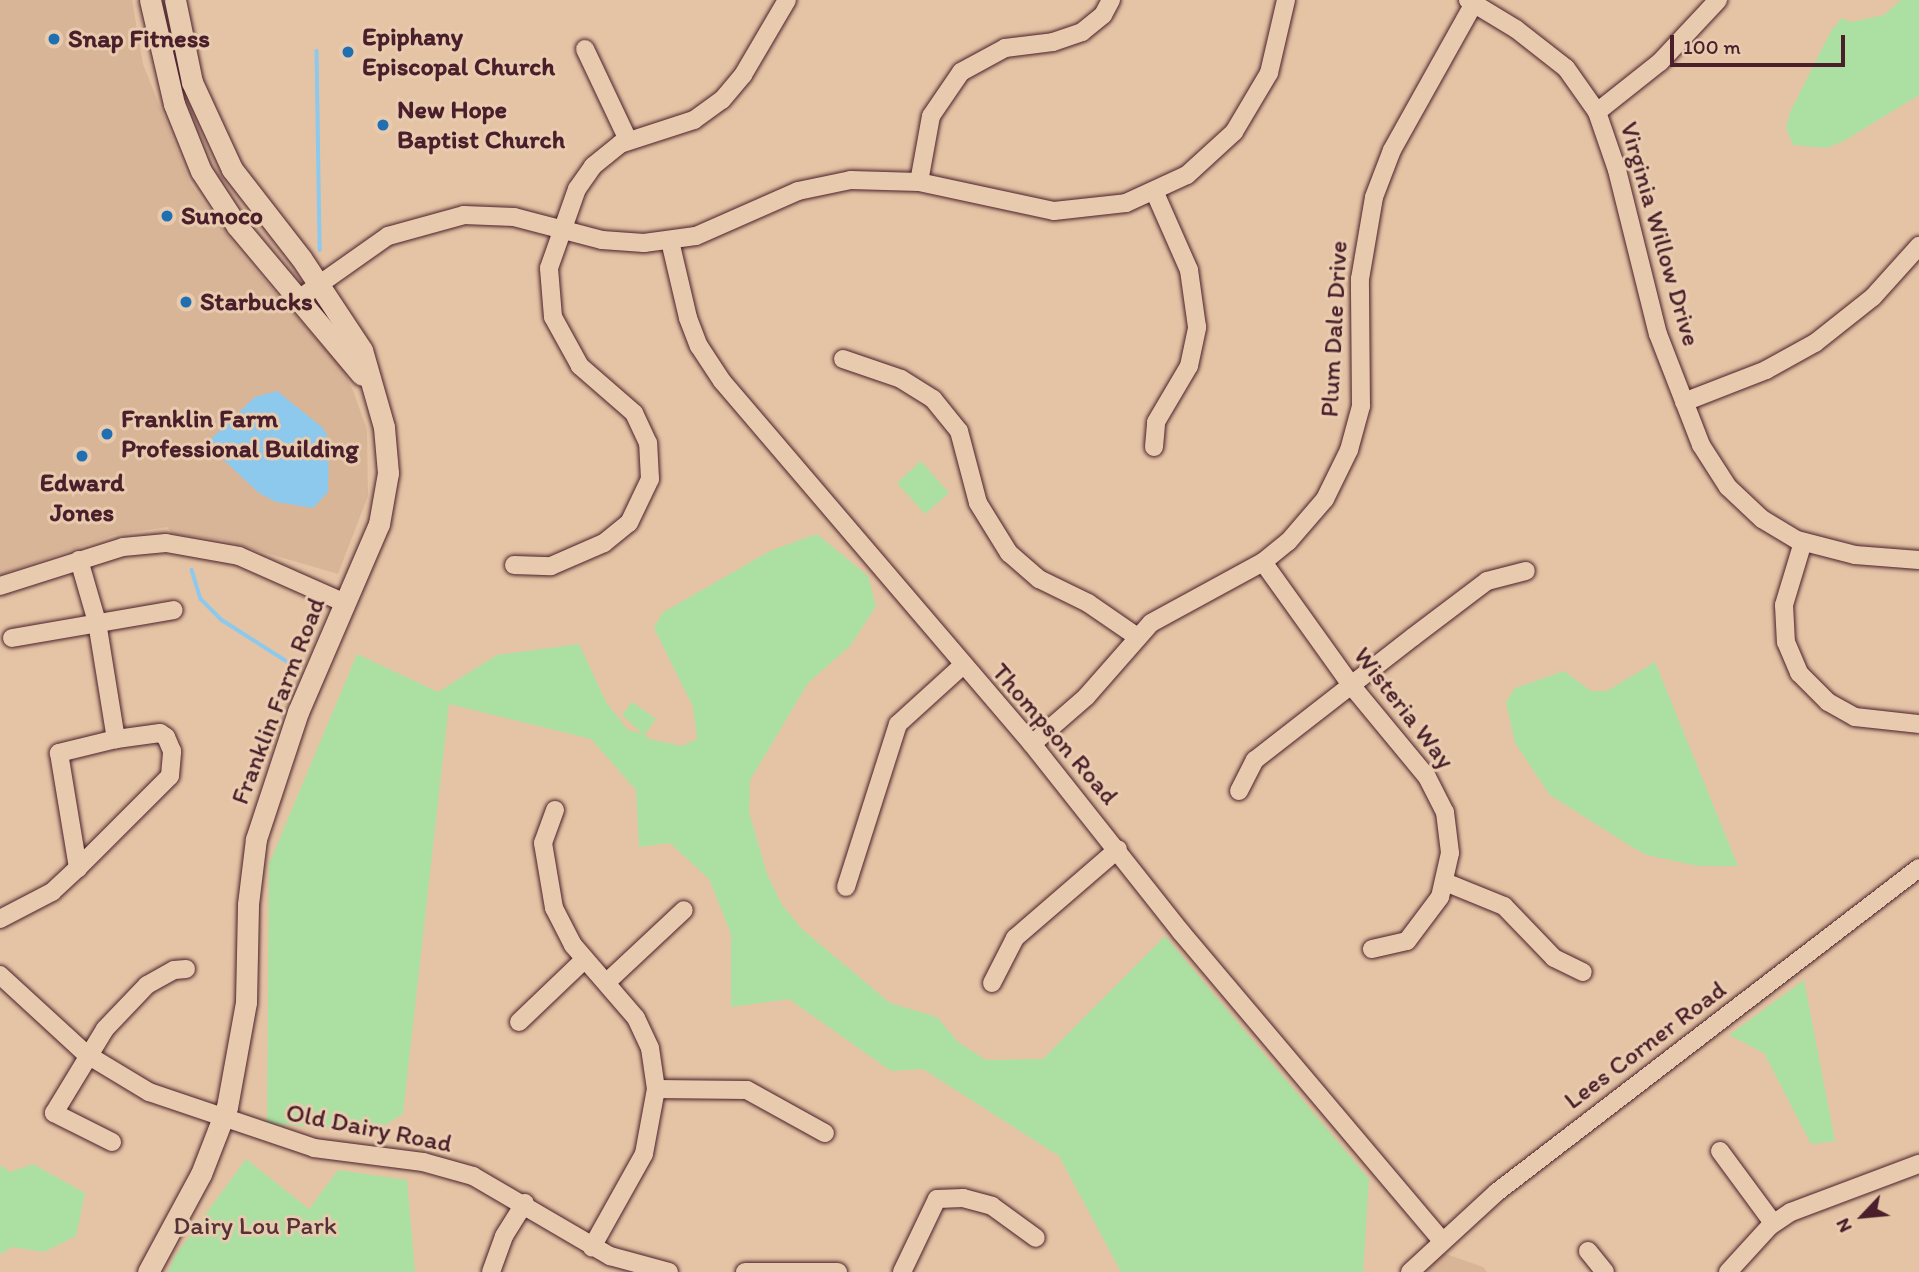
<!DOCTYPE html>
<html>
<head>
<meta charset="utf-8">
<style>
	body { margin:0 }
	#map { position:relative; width:1919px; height:1272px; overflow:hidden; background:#e5c4a5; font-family:Itim,sans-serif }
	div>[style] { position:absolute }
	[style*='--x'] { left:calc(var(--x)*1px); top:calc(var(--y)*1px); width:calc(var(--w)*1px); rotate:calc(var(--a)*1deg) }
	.built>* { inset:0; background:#d9b598 }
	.green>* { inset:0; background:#abe0a2 }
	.water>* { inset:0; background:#8dc8ed }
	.stream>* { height:3.5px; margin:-1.75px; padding:0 1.75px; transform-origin:1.75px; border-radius:1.75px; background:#8dc8ed }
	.roads { filter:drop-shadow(0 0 2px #4a1f2b) drop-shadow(0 0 2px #4a1f2b) }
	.minor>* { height:18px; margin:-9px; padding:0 9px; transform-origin:9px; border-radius:9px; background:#e8cbaf }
	.major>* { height:21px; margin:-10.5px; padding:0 10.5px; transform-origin:10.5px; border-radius:10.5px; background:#e8cbaf }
	.dots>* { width:19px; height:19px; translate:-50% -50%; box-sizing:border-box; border:4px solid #e8cbaf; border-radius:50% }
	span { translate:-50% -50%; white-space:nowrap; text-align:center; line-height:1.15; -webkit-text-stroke:6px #e8cbaf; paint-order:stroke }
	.poi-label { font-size:26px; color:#4a1f2b; font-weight:700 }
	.left { translate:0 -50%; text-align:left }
	.street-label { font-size:26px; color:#4a1f2b }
	.park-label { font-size:26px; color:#543237 }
	.north { position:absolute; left:1828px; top:1181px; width:70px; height:70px; -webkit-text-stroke:5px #e8cbaf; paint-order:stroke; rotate:244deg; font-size:19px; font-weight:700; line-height:28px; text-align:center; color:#4a1f2b }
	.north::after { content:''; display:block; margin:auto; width:24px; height:32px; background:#4a1f2b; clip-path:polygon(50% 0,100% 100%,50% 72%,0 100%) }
	.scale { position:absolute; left:1670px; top:35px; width:175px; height:32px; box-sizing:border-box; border:4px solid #4a1f2b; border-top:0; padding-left:9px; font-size:21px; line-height:24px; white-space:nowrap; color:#4a1f2b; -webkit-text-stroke:5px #e8cbaf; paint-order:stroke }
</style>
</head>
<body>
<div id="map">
	<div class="built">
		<i style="clip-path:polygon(0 0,132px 0,143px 64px,190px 183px,242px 255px,343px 369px,354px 393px,367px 430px,368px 496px,338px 574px,222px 540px,173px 534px,167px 527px,114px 535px,0 575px)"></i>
		<i style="clip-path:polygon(1443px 1253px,1483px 1267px,1487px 1272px,1426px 1272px)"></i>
	</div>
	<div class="green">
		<i style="clip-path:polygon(1901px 0,1919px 0,1919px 95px,1842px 142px,1826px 148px,1793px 145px,1786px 128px,1790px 112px,1831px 31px,1842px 18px,1851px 22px,1884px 15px)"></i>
		<i style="clip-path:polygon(921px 461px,949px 493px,925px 514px,897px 483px)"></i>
		<i style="clip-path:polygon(817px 534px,868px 576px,876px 606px,850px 646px,808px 683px,750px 780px,749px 812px,767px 874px,782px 905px,803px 930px,890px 1003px,937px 1017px,958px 1042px,986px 1060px,1043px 1059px,1165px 936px,1369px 1179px,1363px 1272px,1121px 1272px,1059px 1156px,923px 1069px,891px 1071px,789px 999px,731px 1007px,731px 934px,709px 879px,670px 843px,639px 847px,636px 790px,591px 739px,449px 704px,403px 1114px,372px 1133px,267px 1123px,269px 864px,357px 654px,438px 692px,497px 655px,579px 644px,606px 702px,628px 730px,643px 734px,622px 715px,632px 702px,656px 719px,645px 734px,649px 739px,682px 746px,697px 739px,693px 707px,654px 628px,662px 613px,770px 551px)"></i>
		<i style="clip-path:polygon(1655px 662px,1738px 866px,1698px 866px,1647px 855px,1632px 847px,1550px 795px,1515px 743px,1506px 702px,1515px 688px,1564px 671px,1591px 691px,1607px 691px)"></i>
		<i style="clip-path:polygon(1804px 980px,1835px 1141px,1811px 1144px,1764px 1053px,1729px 1035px)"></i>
		<i style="clip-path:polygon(246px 1159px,309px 1209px,338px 1170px,407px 1180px,415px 1272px,168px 1272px,175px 1256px)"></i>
		<i style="clip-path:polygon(33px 1164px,85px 1193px,76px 1236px,44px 1252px,13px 1247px,0 1254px,0 1165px,10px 1172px)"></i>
	</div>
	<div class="water">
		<i style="clip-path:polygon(277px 391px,323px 428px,329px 440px,328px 492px,313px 508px,276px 502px,259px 493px,211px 448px,212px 438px,255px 397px)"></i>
	</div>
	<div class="stream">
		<i style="--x:317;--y:51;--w:199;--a:89.1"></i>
		<i style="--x:192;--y:570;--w:30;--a:73"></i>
		<i style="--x:201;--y:599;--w:30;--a:45"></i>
		<i style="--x:222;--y:620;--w:91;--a:32.5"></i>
	</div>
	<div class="roads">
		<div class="minor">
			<i style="--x:1468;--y:0;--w:56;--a:31.1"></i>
			<i style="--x:1516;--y:29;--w:63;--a:38"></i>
			<i style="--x:1566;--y:68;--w:54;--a:54.8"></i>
			<i style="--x:1597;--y:112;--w:61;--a:71"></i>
			<i style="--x:1617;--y:170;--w:169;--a:76"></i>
			<i style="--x:1658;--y:334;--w:119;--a:68.8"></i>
			<i style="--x:1701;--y:445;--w:50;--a:57.3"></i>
			<i style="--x:1728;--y:487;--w:47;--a:43.3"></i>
			<i style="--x:1762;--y:519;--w:41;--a:31"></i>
			<i style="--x:1797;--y:540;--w:60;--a:14.5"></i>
			<i style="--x:1855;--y:555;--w:64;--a:4.5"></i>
			<i style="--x:585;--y:49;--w:101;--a:64.7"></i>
			<i style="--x:1597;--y:112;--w:80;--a:-38.4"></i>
			<i style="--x:1660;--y:62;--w:85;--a:-46.9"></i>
			<i style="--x:919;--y:182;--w:67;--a:-79.7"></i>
			<i style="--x:931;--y:116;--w:53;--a:-55.7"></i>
			<i style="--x:961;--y:72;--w:50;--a:-28.6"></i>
			<i style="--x:1005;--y:48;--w:48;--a:-7.1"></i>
			<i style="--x:1053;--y:42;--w:31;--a:-19"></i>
			<i style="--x:1082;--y:32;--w:27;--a:-39"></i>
			<i style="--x:1103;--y:15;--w:17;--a:-62"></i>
			<i style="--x:670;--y:241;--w:79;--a:76.8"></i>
			<i style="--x:688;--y:318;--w:30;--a:69"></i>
			<i style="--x:699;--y:346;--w:42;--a:56.7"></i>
			<i style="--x:722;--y:381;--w:477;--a:49.5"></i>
			<i style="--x:1032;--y:744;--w:240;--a:51.6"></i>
			<i style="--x:1181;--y:932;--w:403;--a:49.8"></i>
			<i style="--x:300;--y:298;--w:108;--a:-35.2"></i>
			<i style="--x:388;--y:236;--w:79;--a:-15.4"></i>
			<i style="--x:464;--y:215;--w:50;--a:2.3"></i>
			<i style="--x:514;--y:217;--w:91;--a:14.6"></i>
			<i style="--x:602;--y:240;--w:42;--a:4.1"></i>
			<i style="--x:644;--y:243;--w:52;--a:-7.7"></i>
			<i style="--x:696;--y:236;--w:111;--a:-23.8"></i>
			<i style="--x:798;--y:191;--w:54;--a:-11.7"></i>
			<i style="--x:851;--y:180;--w:68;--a:1.7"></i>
			<i style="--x:919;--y:182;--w:138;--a:12.1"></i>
			<i style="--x:1054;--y:211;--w:72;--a:-6.3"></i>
			<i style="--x:1126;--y:203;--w:67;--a:-24.7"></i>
			<i style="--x:1187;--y:175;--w:64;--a:-42.5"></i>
			<i style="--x:1234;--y:132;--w:69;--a:-59.3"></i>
			<i style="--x:1269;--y:73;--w:75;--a:-76.9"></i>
			<i style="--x:843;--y:359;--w:61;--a:19"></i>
			<i style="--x:901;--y:379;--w:38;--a:32"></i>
			<i style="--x:933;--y:399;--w:41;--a:50.9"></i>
			<i style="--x:959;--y:431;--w:74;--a:75.2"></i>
			<i style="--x:978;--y:503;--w:59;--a:58.2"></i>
			<i style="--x:1009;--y:553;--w:40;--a:41"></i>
			<i style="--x:1039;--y:579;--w:55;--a:26.1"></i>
			<i style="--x:1088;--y:603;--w:58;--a:34.5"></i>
			<i style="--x:1684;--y:402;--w:88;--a:-21.3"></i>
			<i style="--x:1766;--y:370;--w:56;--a:-28.9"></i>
			<i style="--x:1815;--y:343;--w:74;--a:-38.4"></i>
			<i style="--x:1873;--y:297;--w:69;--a:-48"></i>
			<i style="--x:1154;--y:447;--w:25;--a:-85"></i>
			<i style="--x:1156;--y:422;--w:65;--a:-59.5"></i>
			<i style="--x:1189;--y:366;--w:40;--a:-78"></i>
			<i style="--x:1197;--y:327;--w:58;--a:-98"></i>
			<i style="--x:1189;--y:270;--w:84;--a:-113.8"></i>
			<i style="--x:1803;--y:542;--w:66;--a:106.8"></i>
			<i style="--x:1784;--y:605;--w:37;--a:87"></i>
			<i style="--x:1786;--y:642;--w:34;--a:67"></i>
			<i style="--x:1799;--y:673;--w:41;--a:45"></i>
			<i style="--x:1828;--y:702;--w:31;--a:29"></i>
			<i style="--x:1855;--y:717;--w:63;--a:6.3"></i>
			<i style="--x:79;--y:560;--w:65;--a:73.8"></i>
			<i style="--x:97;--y:622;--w:119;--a:80.8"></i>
			<i style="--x:1263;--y:562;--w:151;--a:54.4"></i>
			<i style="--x:1351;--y:685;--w:119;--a:50.4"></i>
			<i style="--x:1427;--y:777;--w:39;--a:63"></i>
			<i style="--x:1445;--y:812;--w:41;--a:83"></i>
			<i style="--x:1450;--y:853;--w:45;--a:102.8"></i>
			<i style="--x:1440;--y:897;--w:55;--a:126.9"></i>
			<i style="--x:1407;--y:941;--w:36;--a:167"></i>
			<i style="--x:514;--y:565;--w:37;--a:2"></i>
			<i style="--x:551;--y:566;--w:58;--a:-23.5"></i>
			<i style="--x:604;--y:543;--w:32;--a:-39"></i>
			<i style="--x:629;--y:523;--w:49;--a:-64.5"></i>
			<i style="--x:650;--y:479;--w:36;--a:-93"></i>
			<i style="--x:648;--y:443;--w:33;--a:-115"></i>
			<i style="--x:634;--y:413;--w:72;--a:-139"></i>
			<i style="--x:580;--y:366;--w:56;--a:-118.9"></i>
			<i style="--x:553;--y:317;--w:49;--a:-94.7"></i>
			<i style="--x:549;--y:268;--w:84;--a:-70.5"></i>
			<i style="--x:577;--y:189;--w:28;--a:-55"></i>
			<i style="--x:593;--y:166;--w:35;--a:-39"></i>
			<i style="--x:620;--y:144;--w:78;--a:-18"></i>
			<i style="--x:694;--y:120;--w:34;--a:-36"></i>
			<i style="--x:722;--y:100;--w:33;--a:-50"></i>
			<i style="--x:743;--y:75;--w:87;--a:-59.6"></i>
			<i style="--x:0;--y:586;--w:129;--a:-17.6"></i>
			<i style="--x:123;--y:547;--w:43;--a:-5.3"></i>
			<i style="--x:166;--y:543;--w:74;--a:10.1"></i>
			<i style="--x:239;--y:556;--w:116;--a:23.9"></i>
			<i style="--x:12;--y:638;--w:164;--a:-9.8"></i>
			<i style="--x:1032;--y:744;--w:72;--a:-41"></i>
			<i style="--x:1086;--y:697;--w:98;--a:-48.7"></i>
			<i style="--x:1151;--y:623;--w:128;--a:-28.6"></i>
			<i style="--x:1263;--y:562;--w:32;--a:-39"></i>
			<i style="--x:1288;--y:542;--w:57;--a:-49.3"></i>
			<i style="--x:1325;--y:499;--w:55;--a:-63.9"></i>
			<i style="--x:1349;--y:450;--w:46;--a:-74.7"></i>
			<i style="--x:1361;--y:406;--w:127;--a:-90.5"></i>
			<i style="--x:1360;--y:279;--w:83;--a:-80.3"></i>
			<i style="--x:1374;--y:197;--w:50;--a:-69"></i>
			<i style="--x:1392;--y:150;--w:168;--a:-60.8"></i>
			<i style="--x:1239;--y:791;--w:35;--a:-63"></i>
			<i style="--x:1255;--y:760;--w:200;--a:-37.9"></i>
			<i style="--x:1413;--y:637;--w:93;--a:-37.1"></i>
			<i style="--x:1487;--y:581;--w:40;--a:-14.4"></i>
			<i style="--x:555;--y:810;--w:35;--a:110"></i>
			<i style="--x:543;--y:843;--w:66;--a:80.4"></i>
			<i style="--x:554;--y:908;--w:42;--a:62.8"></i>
			<i style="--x:573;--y:945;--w:96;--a:49.2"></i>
			<i style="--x:636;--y:1018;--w:33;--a:65"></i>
			<i style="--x:650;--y:1048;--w:41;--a:81.7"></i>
			<i style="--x:656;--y:1089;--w:66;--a:100.5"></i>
			<i style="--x:644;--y:1154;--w:107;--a:119.2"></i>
			<i style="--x:1445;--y:882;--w:64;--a:22.1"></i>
			<i style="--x:1504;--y:906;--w:72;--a:46.1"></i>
			<i style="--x:1554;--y:958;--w:32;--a:26"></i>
			<i style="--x:846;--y:887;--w:171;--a:-72.3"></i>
			<i style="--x:898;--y:724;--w:86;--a:-42.2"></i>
			<i style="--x:0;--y:919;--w:59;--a:-27.4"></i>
			<i style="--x:52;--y:892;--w:35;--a:-43"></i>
			<i style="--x:78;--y:868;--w:130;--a:-45"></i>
			<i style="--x:170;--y:776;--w:25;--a:-85"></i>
			<i style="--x:172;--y:751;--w:15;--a:-113"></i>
			<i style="--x:166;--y:737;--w:7;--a:-146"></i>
			<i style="--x:160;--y:733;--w:44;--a:172.2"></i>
			<i style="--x:116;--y:739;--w:59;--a:166.2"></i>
			<i style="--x:59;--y:753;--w:117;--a:80.6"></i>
			<i style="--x:0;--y:975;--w:117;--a:42.6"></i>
			<i style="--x:86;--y:1054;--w:74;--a:31.1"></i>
			<i style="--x:149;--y:1092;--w:174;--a:18.7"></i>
			<i style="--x:314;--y:1148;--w:110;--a:7.3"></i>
			<i style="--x:423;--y:1162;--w:52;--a:15.6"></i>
			<i style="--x:473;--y:1176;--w:159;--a:30.3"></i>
			<i style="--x:610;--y:1256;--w:61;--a:15.2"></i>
			<i style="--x:607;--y:982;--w:105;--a:-43.1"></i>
			<i style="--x:992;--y:983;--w:51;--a:-62.9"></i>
			<i style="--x:1015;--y:938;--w:136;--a:-40.8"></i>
			<i style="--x:519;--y:1022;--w:91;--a:-43.7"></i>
			<i style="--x:656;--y:1089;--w:91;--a:0.6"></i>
			<i style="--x:747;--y:1090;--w:89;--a:28.9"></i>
			<i style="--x:112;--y:1142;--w:65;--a:-153.4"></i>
			<i style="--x:54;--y:1113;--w:98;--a:-58.7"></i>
			<i style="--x:105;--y:1029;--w:61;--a:-46.3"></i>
			<i style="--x:147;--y:985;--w:31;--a:-29"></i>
			<i style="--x:174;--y:970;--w:12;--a:-5"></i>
			<i style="--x:1720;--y:1151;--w:89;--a:53.6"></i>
			<i style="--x:1588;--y:1251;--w:27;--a:51"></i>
			<i style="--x:491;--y:1272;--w:38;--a:-70"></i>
			<i style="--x:504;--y:1236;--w:39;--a:-58"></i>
			<i style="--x:745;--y:1272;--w:93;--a:0"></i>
			<i style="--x:902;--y:1272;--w:81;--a:-64.4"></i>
			<i style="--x:937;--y:1199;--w:26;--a:-2"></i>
			<i style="--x:963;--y:1198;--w:30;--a:15"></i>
			<i style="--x:992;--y:1206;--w:54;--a:36"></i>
			<i style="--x:1410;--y:1272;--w:118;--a:-42.6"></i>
			<i style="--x:1497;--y:1192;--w:532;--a:-37.52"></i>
			<i style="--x:1728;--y:1272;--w:62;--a:-47.6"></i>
			<i style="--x:1770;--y:1226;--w:25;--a:-34"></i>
			<i style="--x:1791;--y:1212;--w:137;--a:-20.6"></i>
		</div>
		<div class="major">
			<i style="--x:150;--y:0;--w:107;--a:77"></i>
			<i style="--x:174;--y:104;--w:72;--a:68.1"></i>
			<i style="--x:201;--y:171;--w:66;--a:56.8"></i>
			<i style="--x:237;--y:226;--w:194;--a:50"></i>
			<i style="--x:148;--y:1272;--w:111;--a:-61.6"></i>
			<i style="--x:201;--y:1174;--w:72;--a:-68.8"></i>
			<i style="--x:227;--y:1107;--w:107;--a:-79.7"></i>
			<i style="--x:246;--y:1002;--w:98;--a:-88.8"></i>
			<i style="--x:248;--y:904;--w:65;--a:-83"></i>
			<i style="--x:256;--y:839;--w:134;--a:-71.7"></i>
			<i style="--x:298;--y:712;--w:205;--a:-66.7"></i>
			<i style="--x:379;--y:524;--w:52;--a:-80"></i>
			<i style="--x:388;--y:473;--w:46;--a:-95"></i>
			<i style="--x:384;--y:427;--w:80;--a:-105.9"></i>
			<i style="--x:362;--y:350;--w:110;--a:-123.5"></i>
			<i style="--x:301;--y:258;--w:113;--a:-127.8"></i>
			<i style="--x:232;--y:169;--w:96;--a:-114.7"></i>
			<i style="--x:192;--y:82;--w:84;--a:-101.7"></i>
		</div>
	</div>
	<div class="dots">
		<i style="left:54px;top:39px;background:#1f6fb2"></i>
		<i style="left:348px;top:52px;background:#1f6fb2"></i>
		<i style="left:383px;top:125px;background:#1f6fb2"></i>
		<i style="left:167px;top:216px;background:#1f6fb2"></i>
		<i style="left:186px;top:302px;background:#1f6fb2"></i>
		<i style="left:107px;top:434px;background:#1f6fb2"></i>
		<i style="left:82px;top:456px;background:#1f6fb2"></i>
	</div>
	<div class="poi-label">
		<span class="left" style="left:362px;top:52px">Epiphany<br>Episcopal Church</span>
		<span class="left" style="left:68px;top:39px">Snap Fitness</span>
		<span class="left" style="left:397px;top:125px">New Hope<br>Baptist Church</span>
		<span class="left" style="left:181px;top:216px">Sunoco</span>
		<span class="left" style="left:200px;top:302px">Starbucks</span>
		<span class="left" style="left:121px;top:434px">Franklin Farm<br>Professional Building</span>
		<span style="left:82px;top:498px">Edward<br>Jones</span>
	</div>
	<div class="street-label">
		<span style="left:1660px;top:234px;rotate:74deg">Virginia Willow Drive</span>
		<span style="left:1334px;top:329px;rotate:-87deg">Plum Dale Drive</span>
		<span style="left:278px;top:701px;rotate:-69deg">Franklin Farm Road</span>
		<span style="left:1404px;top:708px;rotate:52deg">Wisteria Way</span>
		<span style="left:1055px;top:734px;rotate:49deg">Thompson Road</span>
		<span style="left:1645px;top:1045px;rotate:-37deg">Lees Corner Road</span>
		<span style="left:369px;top:1128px;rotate:11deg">Old Dairy Road</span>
	</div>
	<div class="park-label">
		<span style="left:255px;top:1226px">Dairy Lou Park</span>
	</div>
	<div class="north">N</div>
	<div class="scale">100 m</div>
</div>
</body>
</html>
